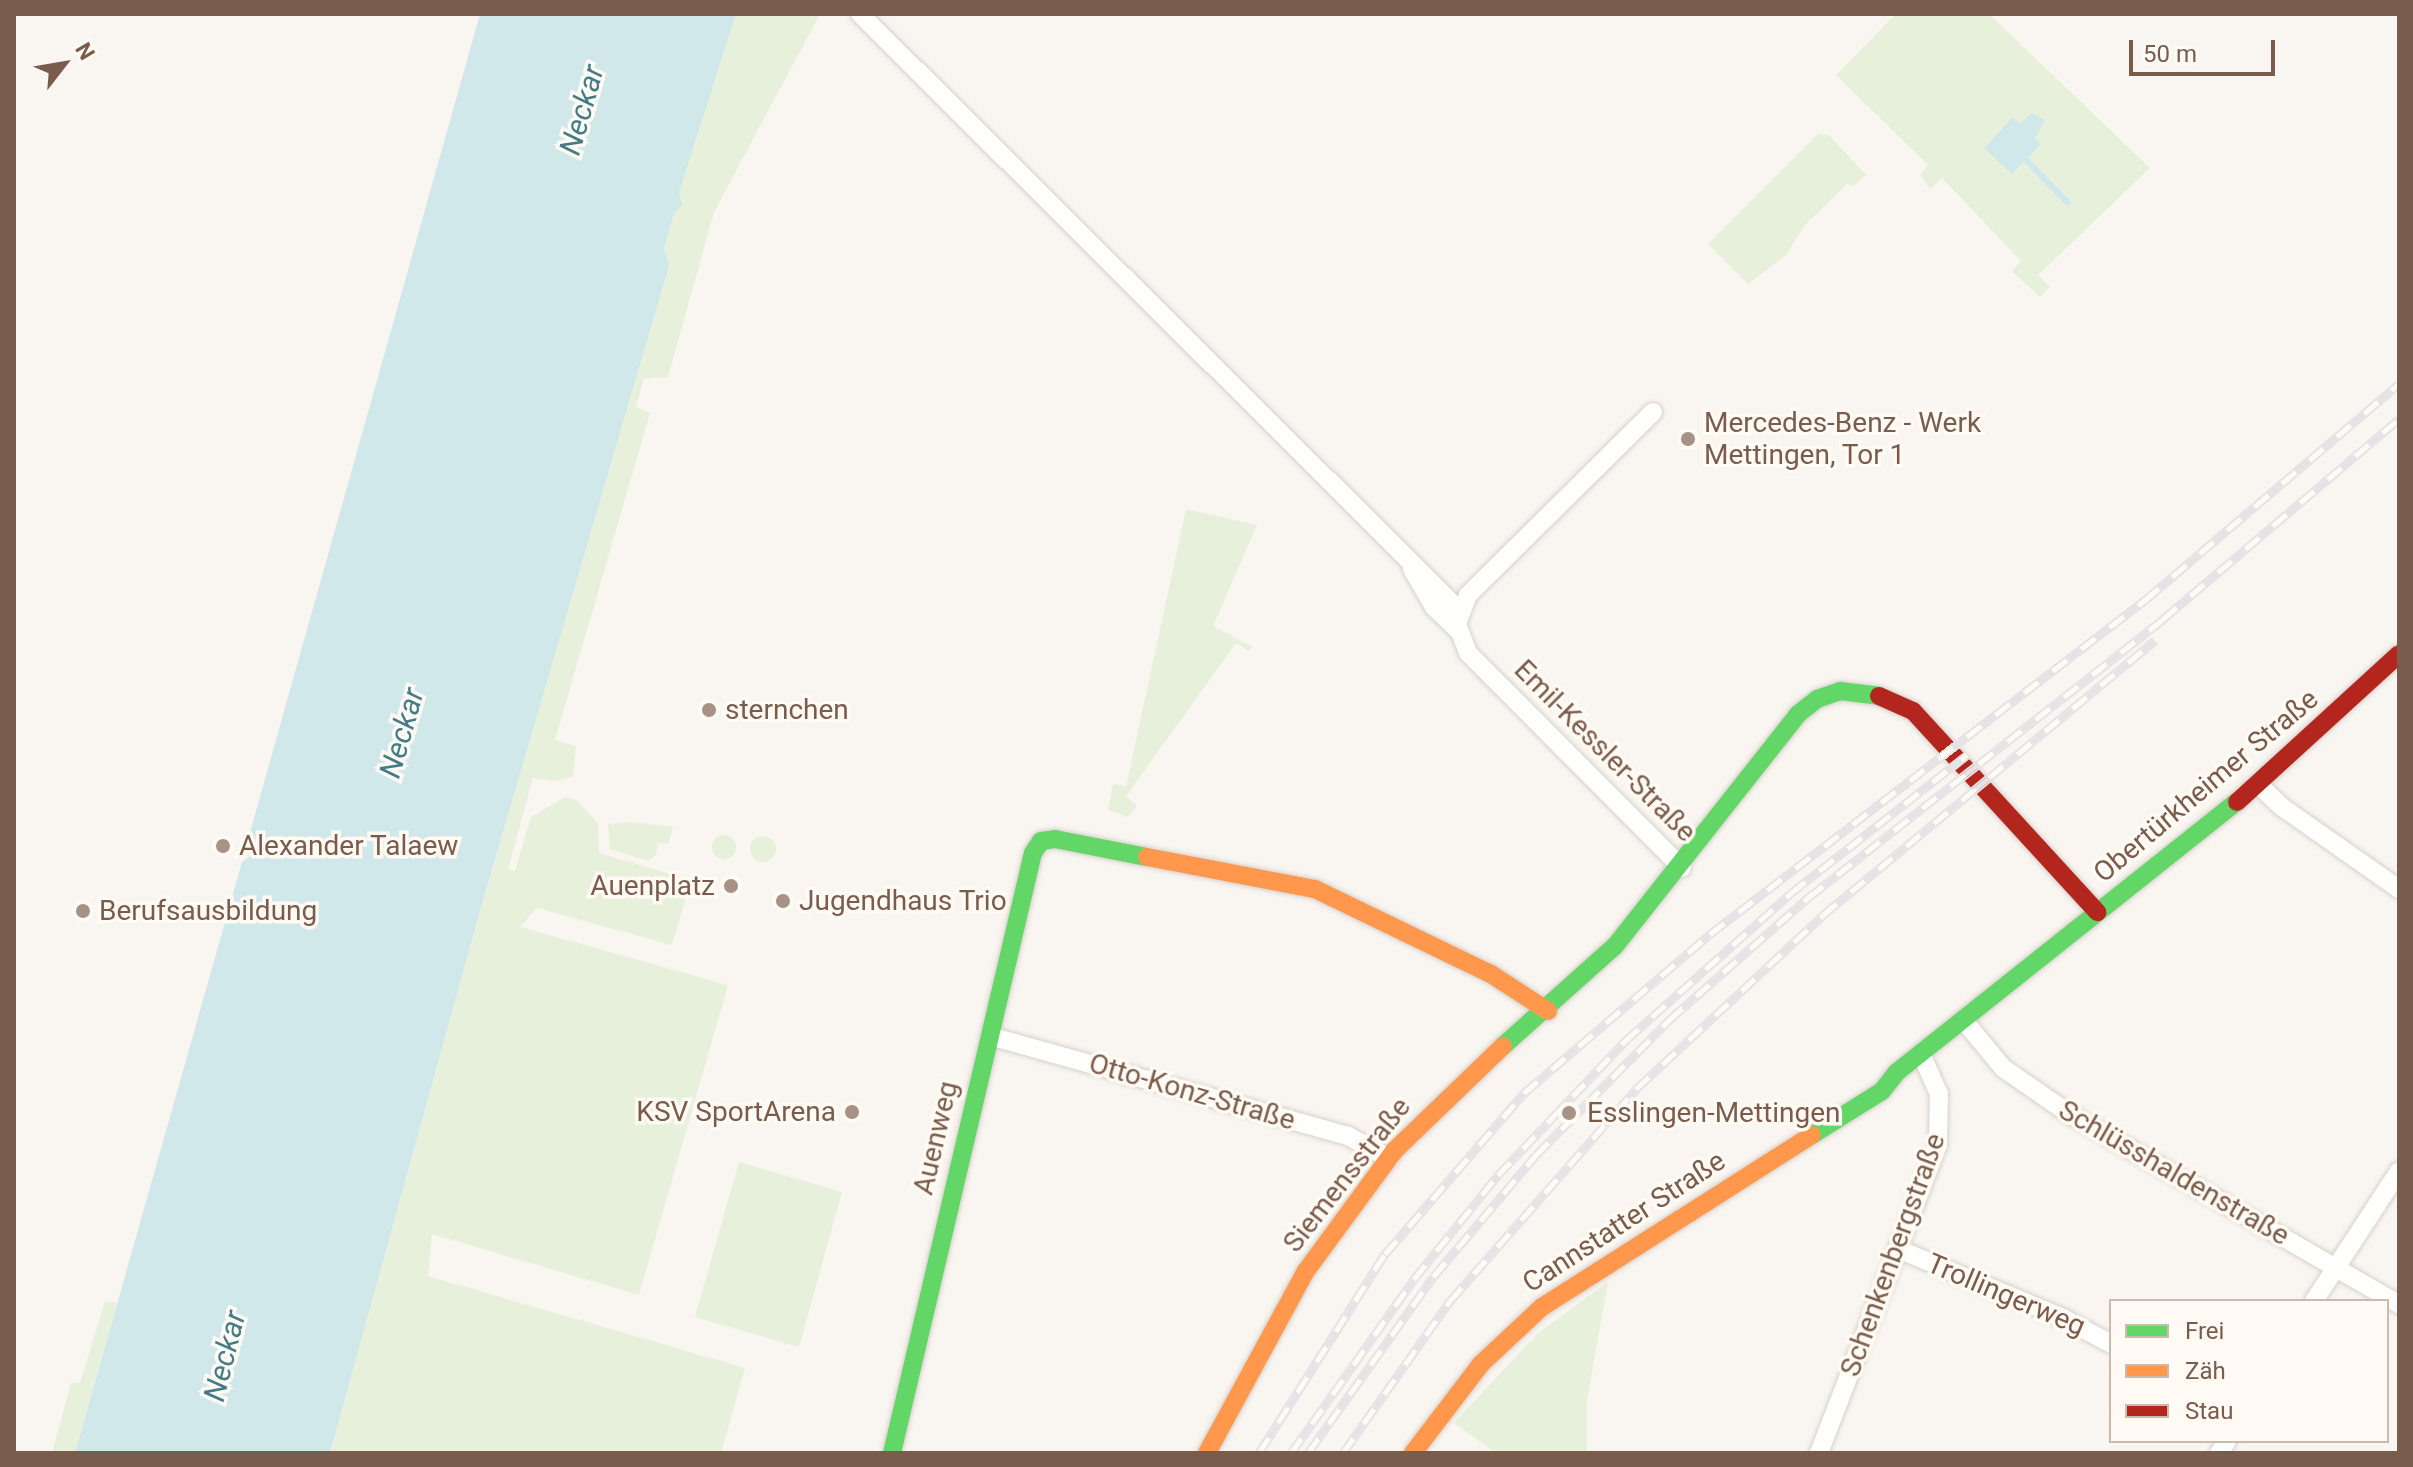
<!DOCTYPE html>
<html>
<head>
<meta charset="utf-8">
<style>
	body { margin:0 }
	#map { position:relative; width:2413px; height:1467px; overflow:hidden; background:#f9f5f0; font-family:Roboto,sans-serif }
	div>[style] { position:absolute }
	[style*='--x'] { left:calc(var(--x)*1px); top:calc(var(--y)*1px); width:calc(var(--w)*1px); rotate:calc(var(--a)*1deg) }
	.green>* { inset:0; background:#e7f0db }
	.round { border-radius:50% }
	.water>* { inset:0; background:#d0e8ea }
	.stream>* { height:6px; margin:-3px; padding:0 3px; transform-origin:3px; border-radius:3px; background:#d0e8ea }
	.roads { filter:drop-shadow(0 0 2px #d7d1cb) drop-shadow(0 0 2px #d7d1cb) }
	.street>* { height:18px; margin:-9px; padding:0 9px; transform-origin:9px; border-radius:9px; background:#fefefd }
	.fast>* { height:18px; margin:-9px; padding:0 9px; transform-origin:9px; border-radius:9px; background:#63d668 }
	.slow>* { height:18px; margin:-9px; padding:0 9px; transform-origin:9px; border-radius:9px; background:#ff974d }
	.jam>* { height:18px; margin:-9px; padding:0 9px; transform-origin:9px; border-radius:9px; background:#b3261e }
	.rail>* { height:9px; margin-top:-4.5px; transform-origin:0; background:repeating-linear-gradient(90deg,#fffaf3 0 18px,#e6e3e7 0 36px); box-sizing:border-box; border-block:2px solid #e6e3e7 }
	.dots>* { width:22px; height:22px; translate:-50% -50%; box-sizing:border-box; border:4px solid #fffaf3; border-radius:50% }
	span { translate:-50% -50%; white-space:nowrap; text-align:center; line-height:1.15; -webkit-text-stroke:7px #fffaf3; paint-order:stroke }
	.poi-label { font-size:28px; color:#7a5c4d }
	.left { translate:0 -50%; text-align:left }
	.right { translate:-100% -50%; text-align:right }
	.street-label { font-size:28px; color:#7a5c4d }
	.water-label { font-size:30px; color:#437c86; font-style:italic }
	.frame { position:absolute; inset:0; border:16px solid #7a5c4d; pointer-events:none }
	.legend { position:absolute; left:2109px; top:1299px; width:280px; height:144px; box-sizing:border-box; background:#fffaf3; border:2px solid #cabbb1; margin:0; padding:10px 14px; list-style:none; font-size:24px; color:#7a5c4d }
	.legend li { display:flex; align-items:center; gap:16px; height:40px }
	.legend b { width:40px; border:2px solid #cabbb1 }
	.north { position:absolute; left:24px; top:24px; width:80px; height:80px; -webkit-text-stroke:6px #fffaf3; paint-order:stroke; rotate:59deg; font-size:22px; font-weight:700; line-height:32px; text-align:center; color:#7a5c4d }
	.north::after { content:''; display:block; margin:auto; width:28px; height:36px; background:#7a5c4d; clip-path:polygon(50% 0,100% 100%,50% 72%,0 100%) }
	.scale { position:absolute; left:2129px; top:40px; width:146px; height:36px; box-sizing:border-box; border:4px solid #7a5c4d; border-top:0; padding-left:10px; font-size:24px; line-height:28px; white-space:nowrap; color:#7a5c4d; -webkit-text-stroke:6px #fffaf3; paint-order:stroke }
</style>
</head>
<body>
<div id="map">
	<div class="green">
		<i style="clip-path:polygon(736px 14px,820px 14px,714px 212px,668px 377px,644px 379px,636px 407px,650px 413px,555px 740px,576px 746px,573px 776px,556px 781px,533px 778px,508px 869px,515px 871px,531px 817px,565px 797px,577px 800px,598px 824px,599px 853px,691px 880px,672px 945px,537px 908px,520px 927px,728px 985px,639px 1295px,432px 1234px,428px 1276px,745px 1368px,721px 1453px,330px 1453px,483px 900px,669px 266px,664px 249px,679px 193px)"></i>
		<i style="clip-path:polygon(1896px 14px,1989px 14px,2150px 168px,2038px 275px,2050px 287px,2040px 297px,2012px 271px,2021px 261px,1942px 178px,1930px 189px,1920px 175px,1928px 165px,1836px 75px)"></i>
		<i style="clip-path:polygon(1818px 134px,1829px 135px,1866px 175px,1854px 186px,1847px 184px,1805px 225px,1786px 255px,1748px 284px,1708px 244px)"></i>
		<i style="clip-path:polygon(1186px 509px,1257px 525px,1213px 626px,1253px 647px,1249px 651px,1236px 643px,1126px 796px,1137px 806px,1128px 817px,1108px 810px,1113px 784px,1126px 787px)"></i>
		<i style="clip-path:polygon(630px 822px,673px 827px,668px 844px,658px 843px,656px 855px,648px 861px,610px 849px,608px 824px)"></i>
		<i class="round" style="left:712px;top:835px;width:24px;height:24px"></i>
		<i class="round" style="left:750px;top:836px;width:26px;height:26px"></i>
		<i style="clip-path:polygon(739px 1162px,842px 1192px,799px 1347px,695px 1317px)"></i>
		<i style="clip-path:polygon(1608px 1282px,1587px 1400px,1587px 1453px,1496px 1453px,1454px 1423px,1537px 1334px)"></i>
		<i style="clip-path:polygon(105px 1301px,117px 1303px,75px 1453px,52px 1453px,71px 1383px,80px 1383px)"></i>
	</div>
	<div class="water">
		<i style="clip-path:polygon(480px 14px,736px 14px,679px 193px,682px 205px,674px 213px,664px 249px,669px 266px,483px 900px,330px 1453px,75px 1453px,242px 862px,253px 854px,247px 843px)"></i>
		<i style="clip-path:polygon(2032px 113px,2045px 120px,2035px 138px,2041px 144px,2012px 174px,1984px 148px,2013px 117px,2020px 124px)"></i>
	</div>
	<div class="stream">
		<i style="--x:2026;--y:160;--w:60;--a:45.7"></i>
	</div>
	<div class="roads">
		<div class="street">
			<i style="--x:860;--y:14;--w:845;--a:44.86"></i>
			<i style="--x:1653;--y:412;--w:260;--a:135.3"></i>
			<i style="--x:1468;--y:595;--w:31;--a:111"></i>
			<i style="--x:1457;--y:624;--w:31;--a:69"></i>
			<i style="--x:1468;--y:653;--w:303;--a:45.1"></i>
			<i style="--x:1412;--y:569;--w:44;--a:59.9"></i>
			<i style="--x:1434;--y:607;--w:32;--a:44"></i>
			<i style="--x:2258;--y:784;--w:33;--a:44"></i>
			<i style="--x:2282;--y:807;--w:143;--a:35"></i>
			<i style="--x:1965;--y:1022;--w:60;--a:50.4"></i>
			<i style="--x:2003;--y:1068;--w:83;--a:34.7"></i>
			<i style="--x:2071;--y:1115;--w:379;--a:30"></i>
			<i style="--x:990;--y:1036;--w:372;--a:15.6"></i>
			<i style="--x:1348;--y:1136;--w:47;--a:28.2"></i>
			<i style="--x:1898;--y:1249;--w:179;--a:22.7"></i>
			<i style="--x:2063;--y:1318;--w:55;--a:28.4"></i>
			<i style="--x:2314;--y:1301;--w:155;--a:-56.8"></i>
			<i style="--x:1819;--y:1453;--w:331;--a:-68.9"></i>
			<i style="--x:1938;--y:1144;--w:50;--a:-88.9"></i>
			<i style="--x:1939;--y:1094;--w:42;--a:-114.1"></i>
			<i style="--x:2219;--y:1453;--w:14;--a:-56"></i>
		</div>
		<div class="fast">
			<i style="--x:1503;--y:1046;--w:150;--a:-41.8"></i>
			<i style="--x:1615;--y:946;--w:295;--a:-51.7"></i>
			<i style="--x:1798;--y:714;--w:24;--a:-38"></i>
			<i style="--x:1817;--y:699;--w:24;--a:-19"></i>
			<i style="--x:1840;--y:691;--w:39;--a:7"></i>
			<i style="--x:1812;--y:1135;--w:83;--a:-32.2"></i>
			<i style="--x:1882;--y:1091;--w:24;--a:-52"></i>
			<i style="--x:1897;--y:1072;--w:434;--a:-38.5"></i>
			<i style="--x:892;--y:1453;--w:616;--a:-76.78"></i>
			<i style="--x:1033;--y:853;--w:14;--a:-56"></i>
			<i style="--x:1041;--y:841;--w:14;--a:-8"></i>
			<i style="--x:1055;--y:839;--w:94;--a:11.1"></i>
		</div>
		<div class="slow">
			<i style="--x:1147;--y:857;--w:171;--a:10.8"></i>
			<i style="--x:1315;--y:889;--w:195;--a:25.8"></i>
			<i style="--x:1491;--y:974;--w:68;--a:33"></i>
			<i style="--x:1207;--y:1453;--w:207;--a:-61.5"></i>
			<i style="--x:1306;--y:1271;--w:149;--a:-53.7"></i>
			<i style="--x:1394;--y:1151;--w:151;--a:-43.9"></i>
			<i style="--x:1413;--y:1453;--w:112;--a:-52.6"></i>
			<i style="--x:1481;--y:1364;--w:83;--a:-43.1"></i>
			<i style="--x:1542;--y:1307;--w:320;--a:-32.5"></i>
		</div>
		<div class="jam">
			<i style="--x:1879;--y:696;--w:37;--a:24"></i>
			<i style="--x:1913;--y:711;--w:273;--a:47.5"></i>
			<i style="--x:2237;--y:802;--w:219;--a:-42.4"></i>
		</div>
	</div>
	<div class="rail">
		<i style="--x:1259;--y:1453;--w:236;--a:-57.7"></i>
		<i style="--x:1385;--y:1254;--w:213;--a:-49.2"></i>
		<i style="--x:1524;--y:1093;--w:245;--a:-40.5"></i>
		<i style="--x:1710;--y:934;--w:548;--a:-37.52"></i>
		<i style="--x:2145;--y:600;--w:333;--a:-40.4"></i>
		<i style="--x:1291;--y:1453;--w:213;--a:-54.7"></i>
		<i style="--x:1414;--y:1279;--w:134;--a:-51.1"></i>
		<i style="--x:1498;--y:1175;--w:185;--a:-46.5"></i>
		<i style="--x:1625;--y:1041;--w:222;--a:-41.7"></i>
		<i style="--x:1791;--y:893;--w:224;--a:-38.1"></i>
		<i style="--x:1308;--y:1453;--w:217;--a:-54.6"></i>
		<i style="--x:1434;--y:1276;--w:158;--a:-49.9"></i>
		<i style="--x:1536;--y:1155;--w:190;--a:-45.4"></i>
		<i style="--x:1669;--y:1020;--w:186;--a:-41.3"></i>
		<i style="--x:1809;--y:897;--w:450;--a:-38.1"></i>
		<i style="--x:2163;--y:619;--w:309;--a:-40.3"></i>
		<i style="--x:1343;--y:1453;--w:186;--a:-54.9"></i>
		<i style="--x:1450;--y:1301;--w:282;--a:-48.7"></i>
		<i style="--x:1636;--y:1089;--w:255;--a:-42.9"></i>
		<i style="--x:1823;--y:915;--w:431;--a:-39.6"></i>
	</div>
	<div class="dots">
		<i style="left:1688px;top:439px;background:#a69286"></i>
		<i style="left:709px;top:710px;background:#a69286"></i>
		<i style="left:223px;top:846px;background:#a69286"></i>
		<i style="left:731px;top:886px;background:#a69286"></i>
		<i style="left:783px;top:901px;background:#a69286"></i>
		<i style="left:83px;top:911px;background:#a69286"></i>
		<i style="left:852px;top:1112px;background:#a69286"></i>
		<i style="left:1569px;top:1113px;background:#a69286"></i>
	</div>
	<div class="poi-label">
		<span class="left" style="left:1704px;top:439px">Mercedes-Benz - Werk<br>Mettingen, Tor 1</span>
		<span class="left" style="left:725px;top:710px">sternchen</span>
		<span class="left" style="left:239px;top:846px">Alexander Talaew</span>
		<span class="right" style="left:715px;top:886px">Auenplatz</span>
		<span class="left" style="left:799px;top:901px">Jugendhaus Trio</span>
		<span class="left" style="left:99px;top:911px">Berufsausbildung</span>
		<span class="right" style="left:836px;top:1112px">KSV SportArena</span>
		<span class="left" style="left:1587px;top:1113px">Esslingen-Mettingen</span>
	</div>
	<div class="street-label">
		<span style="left:1605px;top:751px;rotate:45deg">Emil-Kessler-Straße</span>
		<span style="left:2206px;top:786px;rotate:-40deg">Obertürkheimer Straße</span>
		<span style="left:1192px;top:1092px;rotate:16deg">Otto-Konz-Straße</span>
		<span style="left:936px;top:1138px;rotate:-77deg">Auenweg</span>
		<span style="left:2174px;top:1173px;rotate:30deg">Schlüsshaldenstraße</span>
		<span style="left:1347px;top:1175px;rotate:-52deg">Siemensstraße</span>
		<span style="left:1624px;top:1222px;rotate:-33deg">Cannstatter Straße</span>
		<span style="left:1893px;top:1255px;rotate:-70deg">Schenkenbergstraße</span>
		<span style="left:2006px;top:1295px;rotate:23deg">Trollingerweg</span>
	</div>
	<div class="water-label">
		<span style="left:582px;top:110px;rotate:-74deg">Neckar</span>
		<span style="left:402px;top:733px;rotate:-74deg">Neckar</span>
		<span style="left:225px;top:1356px;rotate:-76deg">Neckar</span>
	</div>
	<div class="frame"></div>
	<ul class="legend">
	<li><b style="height:10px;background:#63d668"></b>Frei</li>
	<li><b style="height:10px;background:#ff974d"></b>Zäh</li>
	<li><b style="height:10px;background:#b3261e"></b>Stau</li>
	</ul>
	<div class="north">N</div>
	<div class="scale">50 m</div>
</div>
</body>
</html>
